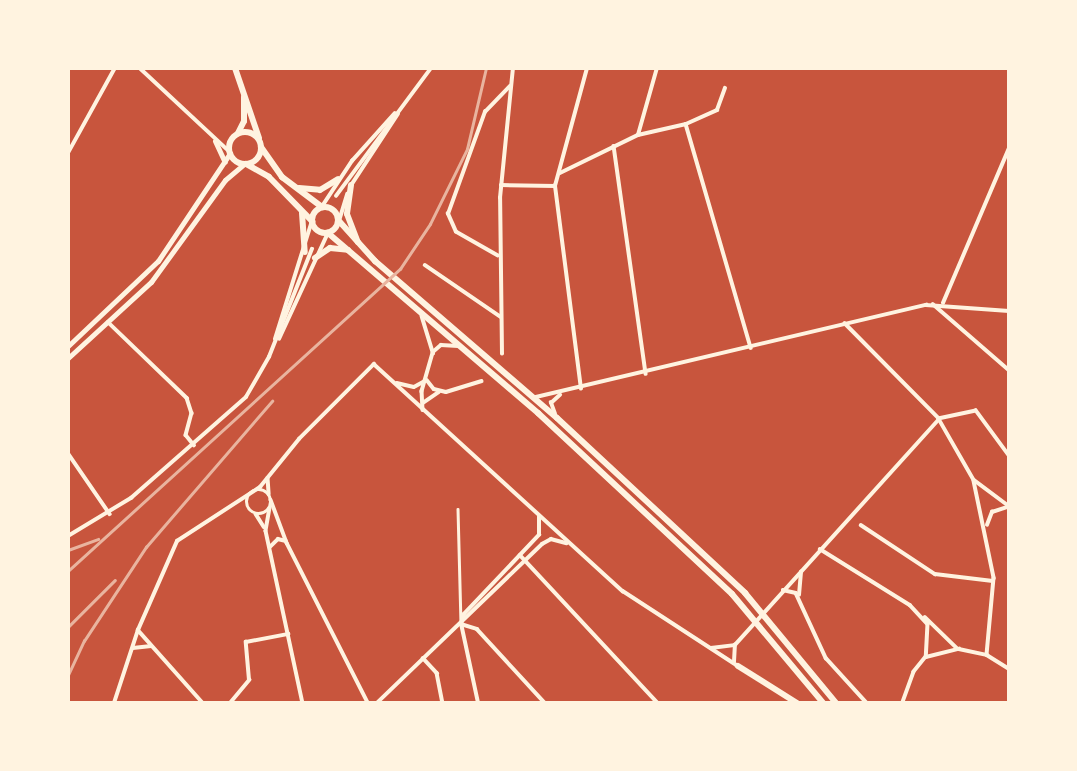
<!DOCTYPE html>
<html>
<head>
<meta charset="utf-8">
<style>
	body { margin:0 }
	#map { position:relative; width:1077px; height:771px; overflow:hidden; background:#c8553d; font-family:Merriweather,serif }
	div>[style] { position:absolute }
	[style*='--x'] { left:calc(var(--x)*1px); top:calc(var(--y)*1px); width:calc(var(--w)*1px); rotate:calc(var(--a)*1deg) }
	.pedestrian>* { height:2.5px; margin:-1.25px; padding:0 1.25px; transform-origin:1.25px; border-radius:1.25px; background:#fff3e0 }
	.minor>* { height:3.5px; margin:-1.75px; padding:0 1.75px; transform-origin:1.75px; border-radius:1.75px; background:#fff3e0 }
	.minor>.ring { margin:-1.75px; padding:0; box-sizing:content-box; background:none; border:3.5px solid #fff3e0; border-radius:50% }
	.secondary>* { height:5px; margin:-2.5px; padding:0 2.5px; transform-origin:2.5px; border-radius:2.5px; background:#fff3e0 }
	.primary>* { height:6px; margin:-3px; padding:0 3px; transform-origin:3px; border-radius:3px; background:#fff3e0 }
	.primary>.ring { margin:-3px; padding:0; box-sizing:content-box; background:none; border:6px solid #fff3e0; border-radius:50% }
	.rail>* { height:2.5px; margin:-1.25px; padding:0 1.25px; transform-origin:1.25px; border-radius:1.25px; background:#e9b49f }
	span { translate:-50% -50%; white-space:nowrap; text-align:center; line-height:1.15; -webkit-text-stroke:7px #fff3e0; paint-order:stroke }
	.frame { position:absolute; inset:0; border:70px solid #fff3e0; pointer-events:none }
</style>
</head>
<body>
<div id="map">
	<div class="pedestrian">
		<i style="--x:458;--y:509;--w:111;--a:88.5"></i>
	</div>
	<div class="minor">
		<i style="--x:140;--y:68;--w:123;--a:43"></i>
		<i style="--x:686;--y:124;--w:233;--a:73.8"></i>
		<i style="--x:638;--y:135;--w:49;--a:-12.9"></i>
		<i style="--x:686;--y:124;--w:34;--a:-24"></i>
		<i style="--x:717;--y:110;--w:23;--a:-70"></i>
		<i style="--x:614;--y:146;--w:230;--a:82"></i>
		<i style="--x:68;--y:153;--w:97;--a:-61.1"></i>
		<i style="--x:560;--y:173;--w:87;--a:-26"></i>
		<i style="--x:638;--y:135;--w:70;--a:-74.2"></i>
		<i style="--x:501;--y:185;--w:54;--a:1.1"></i>
		<i style="--x:350;--y:187;--w:87;--a:-56.7"></i>
		<i style="--x:336;--y:196;--w:159;--a:-53.4"></i>
		<i style="--x:323;--y:205;--w:53;--a:-56.6"></i>
		<i style="--x:352;--y:161;--w:64;--a:-48.1"></i>
		<i style="--x:339;--y:221;--w:28;--a:-73"></i>
		<i style="--x:498;--y:256;--w:48;--a:-150.3"></i>
		<i style="--x:456;--y:232;--w:20;--a:-114"></i>
		<i style="--x:448;--y:214;--w:109;--a:-70.1"></i>
		<i style="--x:485;--y:112;--w:36;--a:-46"></i>
		<i style="--x:425;--y:265;--w:92;--a:34.4"></i>
		<i style="--x:943;--y:303;--w:168;--a:-66.9"></i>
		<i style="--x:933;--y:304;--w:101;--a:41"></i>
		<i style="--x:422;--y:316;--w:39;--a:73"></i>
		<i style="--x:433;--y:353;--w:40;--a:106"></i>
		<i style="--x:422;--y:391;--w:19;--a:87"></i>
		<i style="--x:108;--y:322;--w:110;--a:43.9"></i>
		<i style="--x:187;--y:398;--w:16;--a:72"></i>
		<i style="--x:192;--y:413;--w:23;--a:105"></i>
		<i style="--x:186;--y:435;--w:13;--a:51"></i>
		<i style="--x:275;--y:339;--w:124;--a:-72.6"></i>
		<i style="--x:279;--y:339;--w:117;--a:-65.2"></i>
		<i style="--x:434;--y:351;--w:9;--a:-41"></i>
		<i style="--x:441;--y:345;--w:17;--a:3"></i>
		<i style="--x:502;--y:354;--w:156;--a:-90.7"></i>
		<i style="--x:500;--y:198;--w:131;--a:-84.3"></i>
		<i style="--x:427;--y:380;--w:11;--a:52"></i>
		<i style="--x:434;--y:389;--w:12;--a:14"></i>
		<i style="--x:446;--y:392;--w:37;--a:-17"></i>
		<i style="--x:397;--y:383;--w:17;--a:13"></i>
		<i style="--x:414;--y:387;--w:13;--a:-29"></i>
		<i style="--x:581;--y:389;--w:205;--a:-97.3"></i>
		<i style="--x:555;--y:186;--w:122;--a:-74.8"></i>
		<i style="--x:536;--y:397;--w:401;--a:-13.3"></i>
		<i style="--x:926;--y:305;--w:83;--a:4.1"></i>
		<i style="--x:423;--y:403;--w:19;--a:-35"></i>
		<i style="--x:555;--y:414;--w:12;--a:-110"></i>
		<i style="--x:551;--y:403;--w:12;--a:-42"></i>
		<i style="--x:68;--y:453;--w:74;--a:55.5"></i>
		<i style="--x:1009;--y:456;--w:56;--a:-126.3"></i>
		<i style="--x:976;--y:411;--w:38;--a:168"></i>
		<i style="--x:939;--y:419;--w:70;--a:60.2"></i>
		<i style="--x:974;--y:480;--w:44;--a:36.6"></i>
		<i style="--x:268;--y:478;--w:16;--a:86"></i>
		<i style="--x:974;--y:481;--w:99;--a:78.3"></i>
		<i style="--x:994;--y:578;--w:77;--a:95.2"></i>
		<i class="ring" style="left:247px;top:490px;width:20.5px;height:20.5px"></i>
		<i style="--x:271;--y:500;--w:46;--a:69.6"></i>
		<i style="--x:287;--y:543;--w:179;--a:63.1"></i>
		<i style="--x:270;--y:508;--w:23;--a:100"></i>
		<i style="--x:266;--y:531;--w:176;--a:77.9"></i>
		<i style="--x:256;--y:514;--w:15;--a:58"></i>
		<i style="--x:861;--y:525;--w:89;--a:33.5"></i>
		<i style="--x:935;--y:574;--w:58;--a:6.9"></i>
		<i style="--x:987;--y:525;--w:14;--a:-69"></i>
		<i style="--x:992;--y:512;--w:16;--a:-18"></i>
		<i style="--x:68;--y:536;--w:74;--a:-31.1"></i>
		<i style="--x:131;--y:498;--w:153;--a:-41.3"></i>
		<i style="--x:246;--y:397;--w:46;--a:-60.1"></i>
		<i style="--x:269;--y:357;--w:116;--a:-68.3"></i>
		<i style="--x:270;--y:547;--w:11;--a:-45"></i>
		<i style="--x:278;--y:539;--w:8;--a:14"></i>
		<i style="--x:820;--y:549;--w:106;--a:31.9"></i>
		<i style="--x:910;--y:605;--w:26;--a:47"></i>
		<i style="--x:928;--y:624;--w:33;--a:93"></i>
		<i style="--x:926;--y:657;--w:19;--a:129"></i>
		<i style="--x:914;--y:672;--w:33;--a:110"></i>
		<i style="--x:520;--y:555;--w:202;--a:47"></i>
		<i style="--x:783;--y:590;--w:13;--a:13"></i>
		<i style="--x:796;--y:593;--w:72;--a:65.2"></i>
		<i style="--x:826;--y:658;--w:61;--a:47.7"></i>
		<i style="--x:799;--y:595;--w:23;--a:-85"></i>
		<i style="--x:925;--y:617;--w:45;--a:44.1"></i>
		<i style="--x:461;--y:624;--w:17;--a:17"></i>
		<i style="--x:477;--y:629;--w:100;--a:47.4"></i>
		<i style="--x:138;--y:630;--w:98;--a:48.3"></i>
		<i style="--x:133;--y:648;--w:18;--a:-6"></i>
		<i style="--x:711;--y:648;--w:23;--a:-7"></i>
		<i style="--x:926;--y:657;--w:34;--a:-14"></i>
		<i style="--x:959;--y:649;--w:29;--a:12"></i>
		<i style="--x:987;--y:655;--w:26;--a:32"></i>
		<i style="--x:423;--y:658;--w:21;--a:47"></i>
		<i style="--x:437;--y:673;--w:31;--a:79"></i>
		<i style="--x:734;--y:662;--w:17;--a:-87"></i>
		<i style="--x:735;--y:645;--w:304;--a:-47.9"></i>
		<i style="--x:939;--y:419;--w:134;--a:-134.7"></i>
		<i style="--x:114;--y:703;--w:77;--a:-71.8"></i>
		<i style="--x:138;--y:630;--w:97;--a:-66.3"></i>
		<i style="--x:177;--y:541;--w:99;--a:-33"></i>
		<i style="--x:260;--y:487;--w:62;--a:-50.9"></i>
		<i style="--x:299;--y:439;--w:106;--a:-45"></i>
		<i style="--x:374;--y:364;--w:337;--a:42.4"></i>
		<i style="--x:623;--y:591;--w:137;--a:33.1"></i>
		<i style="--x:230;--y:703;--w:30;--a:-50"></i>
		<i style="--x:249;--y:680;--w:38;--a:-95"></i>
		<i style="--x:246;--y:642;--w:43;--a:-10.8"></i>
		<i style="--x:377;--y:703;--w:229;--a:-43.9"></i>
		<i style="--x:542;--y:544;--w:10;--a:-29"></i>
		<i style="--x:551;--y:539;--w:16;--a:15"></i>
		<i style="--x:478;--y:703;--w:81;--a:-102.1"></i>
		<i style="--x:461;--y:624;--w:10;--a:-73"></i>
		<i style="--x:464;--y:614;--w:109;--a:-46.5"></i>
		<i style="--x:539;--y:535;--w:18;--a:-90"></i>
	</div>
	<div class="secondary">
		<i style="--x:215;--y:141;--w:23;--a:65"></i>
		<i style="--x:68;--y:346;--w:124;--a:-43.4"></i>
		<i style="--x:158;--y:261;--w:130;--a:-56.3"></i>
		<i style="--x:68;--y:358;--w:113;--a:-42.5"></i>
		<i style="--x:151;--y:282;--w:126;--a:-54"></i>
		<i style="--x:225;--y:180;--w:25;--a:-40"></i>
	</div>
	<div class="primary">
		<i style="--x:235;--y:68;--w:74;--a:71.1"></i>
		<i class="ring" style="left:229px;top:132px;width:26px;height:26px"></i>
		<i style="--x:238;--y:133;--w:13;--a:-63"></i>
		<i style="--x:244;--y:121;--w:24;--a:-90"></i>
		<i style="--x:261;--y:147;--w:37;--a:55"></i>
		<i style="--x:282;--y:177;--w:50;--a:36.9"></i>
		<i style="--x:246;--y:164;--w:26;--a:29"></i>
		<i style="--x:269;--y:177;--w:62;--a:45.7"></i>
		<i style="--x:351;--y:185;--w:29;--a:98"></i>
		<i style="--x:347;--y:214;--w:30;--a:69"></i>
		<i style="--x:299;--y:188;--w:21;--a:5"></i>
		<i style="--x:320;--y:190;--w:21;--a:-31"></i>
		<i class="ring" style="left:312px;top:207px;width:20px;height:20px"></i>
		<i style="--x:302;--y:213;--w:39;--a:86"></i>
		<i style="--x:339;--y:221;--w:54;--a:48"></i>
		<i style="--x:375;--y:261;--w:240;--a:40.8"></i>
		<i style="--x:557;--y:418;--w:257;--a:42.9"></i>
		<i style="--x:745;--y:593;--w:143;--a:50.4"></i>
		<i style="--x:328;--y:233;--w:277;--a:40.6"></i>
		<i style="--x:538;--y:413;--w:265;--a:43"></i>
		<i style="--x:732;--y:594;--w:142;--a:50.1"></i>
		<i style="--x:315;--y:258;--w:18;--a:-34"></i>
		<i style="--x:330;--y:248;--w:18;--a:6"></i>
		<i style="--x:738;--y:666;--w:70;--a:32.1"></i>
	</div>
	<div class="rail">
		<i style="--x:68;--y:550;--w:32;--a:-20"></i>
		<i style="--x:68;--y:571;--w:449;--a:-42.3"></i>
		<i style="--x:400;--y:269;--w:54;--a:-56.3"></i>
		<i style="--x:430;--y:224;--w:84;--a:-63.7"></i>
		<i style="--x:467;--y:149;--w:83;--a:-76.8"></i>
		<i style="--x:68;--y:627;--w:66;--a:-45"></i>
		<i style="--x:68;--y:675;--w:38;--a:-65"></i>
		<i style="--x:84;--y:641;--w:113;--a:-56.6"></i>
		<i style="--x:146;--y:547;--w:193;--a:-49.2"></i>
	</div>
	<div class="frame"></div>
</div>
</body>
</html>
